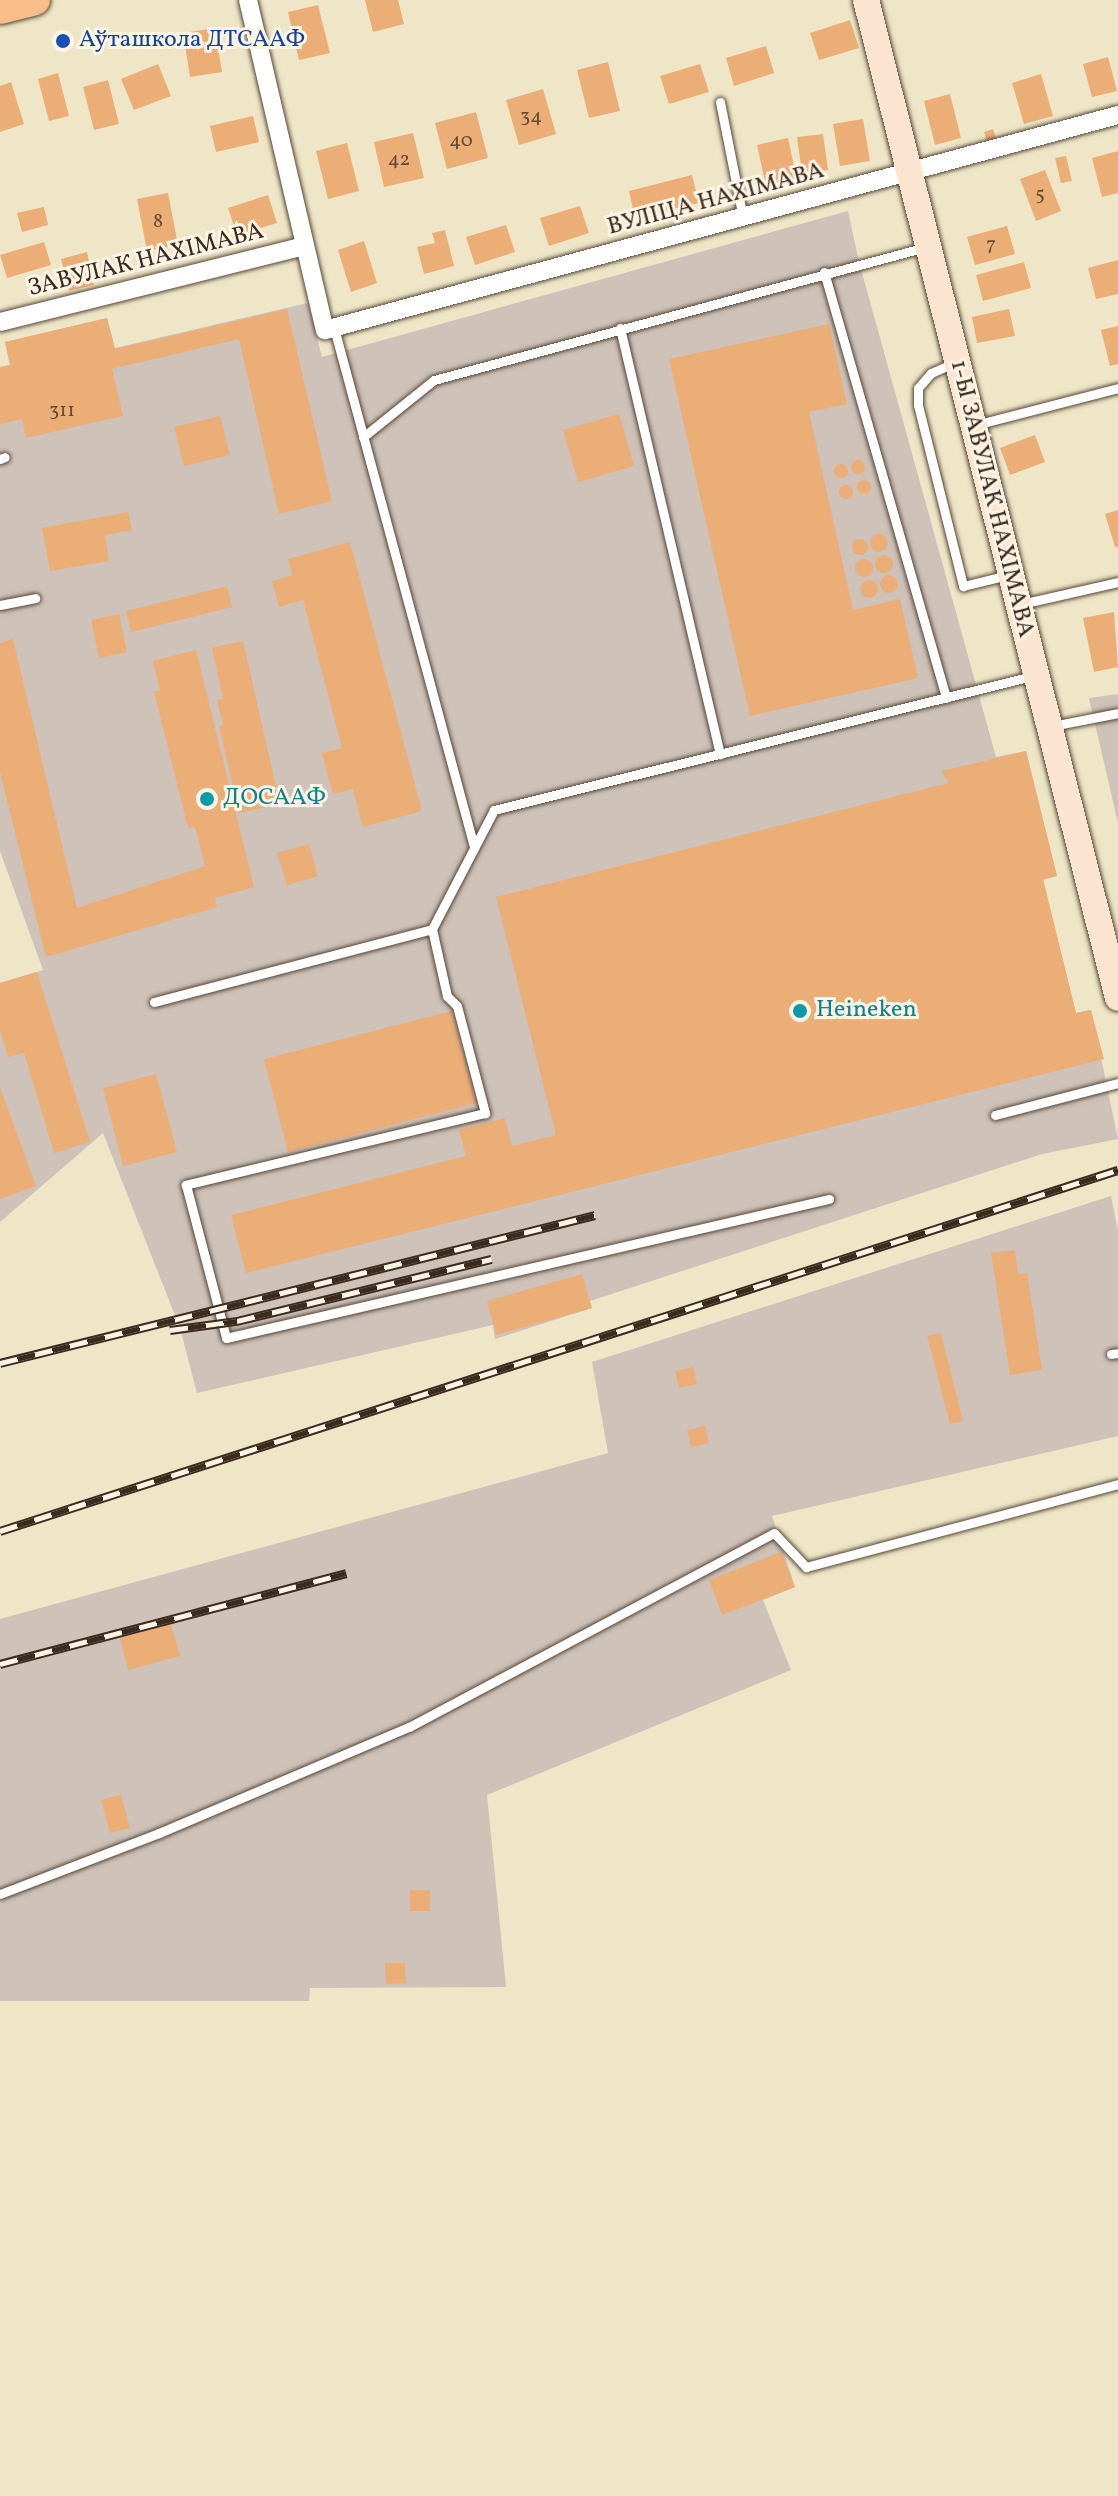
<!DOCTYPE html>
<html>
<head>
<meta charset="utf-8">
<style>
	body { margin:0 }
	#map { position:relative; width:1118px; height:2496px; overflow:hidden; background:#eee6c7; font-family:Vollkorn,serif }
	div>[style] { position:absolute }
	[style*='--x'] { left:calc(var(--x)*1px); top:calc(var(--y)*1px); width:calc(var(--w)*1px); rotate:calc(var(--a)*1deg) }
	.industrial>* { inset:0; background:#cec2b9 }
	.building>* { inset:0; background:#ecae77 }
	.round { border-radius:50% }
	.roads { filter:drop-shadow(0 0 2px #564637) drop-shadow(0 0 2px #564637) }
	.lane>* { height:9px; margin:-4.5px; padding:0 4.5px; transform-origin:4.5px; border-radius:4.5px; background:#fff }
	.street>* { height:18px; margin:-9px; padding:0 9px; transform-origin:9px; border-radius:9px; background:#fff }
	.secondary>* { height:26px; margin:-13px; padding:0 13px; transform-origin:13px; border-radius:13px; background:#fce5d0 }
	.primary>* { height:30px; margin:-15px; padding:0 15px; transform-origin:15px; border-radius:15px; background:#f8bd89 }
	.rail>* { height:9px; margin-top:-4.5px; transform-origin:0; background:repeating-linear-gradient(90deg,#fcf5e5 0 18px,#3b2a1e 0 36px); box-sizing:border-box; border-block:2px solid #3b2a1e }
	.dots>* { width:22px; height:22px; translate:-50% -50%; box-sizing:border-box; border:4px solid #fcf5e5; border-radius:50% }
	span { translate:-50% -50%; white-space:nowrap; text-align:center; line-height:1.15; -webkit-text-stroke:6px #fcf5e5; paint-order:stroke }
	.number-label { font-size:20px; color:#674b34 }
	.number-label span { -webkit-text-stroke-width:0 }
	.transit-label { font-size:24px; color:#164399 }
	.left { translate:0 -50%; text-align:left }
	.street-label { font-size:24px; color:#3b2a1e }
	.culture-label { font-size:24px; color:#0d838f }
</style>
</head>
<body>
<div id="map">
	<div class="industrial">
		<i style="clip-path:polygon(848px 211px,859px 262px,996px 757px,1026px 751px,1057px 876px,1043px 880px,1076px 1013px,1091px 1010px,1118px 1139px,1042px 1154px,590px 1301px,592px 1308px,495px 1339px,493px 1325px,197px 1393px,180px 1328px,103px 1133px,0 1222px,0 983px,43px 970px,0 851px,0 367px,10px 365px,5px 342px,107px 318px,115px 348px,308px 303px,322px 357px)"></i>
		<i style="clip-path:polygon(1118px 694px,1118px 823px,1089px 698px)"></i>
		<i style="clip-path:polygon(1111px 1196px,1118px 1231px,1118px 1436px,772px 1516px,795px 1587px,763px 1600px,791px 1670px,487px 1795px,506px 1987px,310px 1988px,309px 2001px,0 2001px,0 1619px,608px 1453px,592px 1362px)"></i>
	</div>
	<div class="building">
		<i style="clip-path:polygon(365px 0,398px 0,404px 24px,373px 32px)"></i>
		<i style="clip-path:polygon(318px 5px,330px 53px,299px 60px,288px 12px)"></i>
		<i style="clip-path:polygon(850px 20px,859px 48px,819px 60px,810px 33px)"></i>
		<i style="clip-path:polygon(215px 28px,222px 72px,190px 77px,183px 33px)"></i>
		<i style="clip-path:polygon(766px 46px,774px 73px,734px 86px,726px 58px)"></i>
		<i style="clip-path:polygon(1108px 57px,1117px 91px,1092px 97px,1083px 64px)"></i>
		<i style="clip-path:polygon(608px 62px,620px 111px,589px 118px,577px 70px)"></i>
		<i style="clip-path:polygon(158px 64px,171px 96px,134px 110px,121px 79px)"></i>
		<i style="clip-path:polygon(700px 64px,709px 92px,669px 104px,660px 76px)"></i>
		<i style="clip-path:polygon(58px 73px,69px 116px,49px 121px,38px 79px)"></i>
		<i style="clip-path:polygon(1041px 74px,1053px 116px,1024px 124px,1012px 83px)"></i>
		<i style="clip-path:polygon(108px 80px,119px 124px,94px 130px,83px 87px)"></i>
		<i style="clip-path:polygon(11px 82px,24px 124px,0 132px,0 86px)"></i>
		<i style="clip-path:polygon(543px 89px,556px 134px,519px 145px,506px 100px)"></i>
		<i style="clip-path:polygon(950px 94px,961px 138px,935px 145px,924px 101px)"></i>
		<i style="clip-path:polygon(476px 112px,488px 158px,447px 169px,435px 123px)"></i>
		<i style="clip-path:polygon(253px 116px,259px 142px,216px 152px,210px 126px)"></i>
		<i style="clip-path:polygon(863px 119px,870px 161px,840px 166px,833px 124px)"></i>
		<i style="clip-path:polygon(993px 129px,997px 142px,988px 145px,984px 132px)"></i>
		<i style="clip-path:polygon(413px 133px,424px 178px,384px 187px,374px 142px)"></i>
		<i style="clip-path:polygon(823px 134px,828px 170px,802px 173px,797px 137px)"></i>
		<i style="clip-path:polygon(788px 138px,797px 180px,766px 186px,757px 145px)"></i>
		<i style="clip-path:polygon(347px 143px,359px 191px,328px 199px,316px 151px)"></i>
		<i style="clip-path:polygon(1118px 151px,1118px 193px,1102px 197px,1092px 158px)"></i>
		<i style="clip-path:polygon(1066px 156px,1072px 181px,1061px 183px,1055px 158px)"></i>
		<i style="clip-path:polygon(1045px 170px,1061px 211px,1036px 221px,1020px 179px)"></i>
		<i style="clip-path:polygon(692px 175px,699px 203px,635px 218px,629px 191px)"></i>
		<i style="clip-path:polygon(168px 193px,178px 245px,147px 251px,137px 199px)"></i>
		<i style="clip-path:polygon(268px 195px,277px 223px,237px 235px,228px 208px)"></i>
		<i style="clip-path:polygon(580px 206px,589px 233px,549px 246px,540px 218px)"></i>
		<i style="clip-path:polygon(44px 207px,48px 225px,22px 232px,17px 213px)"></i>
		<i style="clip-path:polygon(506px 225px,515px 252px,475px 265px,466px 237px)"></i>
		<i style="clip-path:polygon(1007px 226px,1015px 254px,975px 265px,967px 237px)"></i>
		<i style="clip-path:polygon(445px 230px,454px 266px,424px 274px,417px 247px,435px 243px,432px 233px)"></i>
		<i style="clip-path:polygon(364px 241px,377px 283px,351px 292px,338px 250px)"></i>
		<i style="clip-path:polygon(44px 242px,51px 265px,7px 278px,0 255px)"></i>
		<i style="clip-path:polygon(87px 252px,94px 285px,69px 291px,61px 259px)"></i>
		<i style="clip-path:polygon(1118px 260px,1118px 294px,1096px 299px,1088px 268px)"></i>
		<i style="clip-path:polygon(1024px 262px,1031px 288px,983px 301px,976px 275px)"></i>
		<i style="clip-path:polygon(287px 309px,332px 501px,279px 514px,239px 339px,112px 369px,123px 416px,26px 438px,22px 419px,0 424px,0 367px,10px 365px,5px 342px,107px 318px,115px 349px)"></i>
		<i style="clip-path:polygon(1009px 309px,1015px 336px,977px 343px,972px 317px)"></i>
		<i style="clip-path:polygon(829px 324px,847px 404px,809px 412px,853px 610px,900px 599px,918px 678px,750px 716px,669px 359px)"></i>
		<i style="clip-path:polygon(1118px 326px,1118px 364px,1110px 366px,1101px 330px)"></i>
		<i style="clip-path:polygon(619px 414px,634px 466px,578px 482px,563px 430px)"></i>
		<i style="clip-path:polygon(220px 416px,230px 455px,184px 466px,174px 427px)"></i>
		<i style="clip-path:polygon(1035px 435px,1045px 462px,1010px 475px,1000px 448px)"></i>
		<i class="round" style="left:851px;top:460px;width:14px;height:14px"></i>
		<i class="round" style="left:834px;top:464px;width:14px;height:14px"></i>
		<i class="round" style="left:857px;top:480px;width:14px;height:14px"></i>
		<i class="round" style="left:839px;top:485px;width:14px;height:14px"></i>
		<i style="clip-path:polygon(1118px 510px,1118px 547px,1115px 547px,1105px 514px)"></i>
		<i style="clip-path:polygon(128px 512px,132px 530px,105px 535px,109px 561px,50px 571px,42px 528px)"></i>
		<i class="round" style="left:870px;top:534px;width:18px;height:18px"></i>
		<i class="round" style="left:852px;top:539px;width:16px;height:16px"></i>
		<i style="clip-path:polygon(350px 542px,422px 811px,363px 827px,353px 789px,333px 794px,322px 753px,342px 748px,303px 600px,279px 607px,272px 581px,292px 575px,288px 559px)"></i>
		<i class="round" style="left:875px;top:555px;width:18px;height:18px"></i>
		<i class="round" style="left:855px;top:559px;width:18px;height:18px"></i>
		<i class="round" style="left:880px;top:575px;width:18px;height:18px"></i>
		<i class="round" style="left:860px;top:580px;width:18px;height:18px"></i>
		<i style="clip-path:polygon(227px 586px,232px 607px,131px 632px,126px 611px)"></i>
		<i style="clip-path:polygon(1114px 612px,1118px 667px,1094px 672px,1083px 618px)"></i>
		<i style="clip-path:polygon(119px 614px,127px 652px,99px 658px,91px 620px)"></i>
		<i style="clip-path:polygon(13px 639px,77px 908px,205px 866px,195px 827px,188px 828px,154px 692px,160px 690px,153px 661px,196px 650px,254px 887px,215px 898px,217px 907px,46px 957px,0 772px,0 643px)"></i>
		<i style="clip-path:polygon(243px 641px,280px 804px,239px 813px,219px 726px,223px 725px,217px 700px,223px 699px,212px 648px)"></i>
		<i style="clip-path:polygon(1026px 751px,1057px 876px,1043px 879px,1076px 1013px,1091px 1010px,1104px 1059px,246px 1273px,231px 1215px,466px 1156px,459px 1130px,505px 1118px,512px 1146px,556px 1135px,496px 897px,949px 783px,941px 771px)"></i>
		<i style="clip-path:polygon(309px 844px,318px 876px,287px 885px,277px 853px)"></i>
		<i style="clip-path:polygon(37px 972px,90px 1142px,54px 1153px,24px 1053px,8px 1057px,0 1030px,0 983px)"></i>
		<i style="clip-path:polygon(452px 1011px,476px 1103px,288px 1152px,264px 1059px)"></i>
		<i style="clip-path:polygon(156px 1074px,177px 1152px,123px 1166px,103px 1088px)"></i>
		<i style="clip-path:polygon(0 1087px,36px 1186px,0 1199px)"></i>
		<i style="clip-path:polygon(1015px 1250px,1018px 1274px,1027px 1273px,1042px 1370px,1010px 1375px,991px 1253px)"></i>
		<i style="clip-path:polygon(582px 1274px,592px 1308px,496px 1335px,487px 1301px)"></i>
		<i style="clip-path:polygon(941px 1333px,963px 1421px,950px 1424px,927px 1336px)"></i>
		<i style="clip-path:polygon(693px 1367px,697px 1384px,679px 1388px,675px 1371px)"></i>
		<i style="clip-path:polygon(705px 1426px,709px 1443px,691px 1447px,687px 1430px)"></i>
		<i style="clip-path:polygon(781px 1552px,795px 1587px,722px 1615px,709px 1580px)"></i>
		<i style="clip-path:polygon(171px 1624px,180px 1656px,128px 1670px,120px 1638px)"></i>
		<i style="clip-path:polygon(121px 1795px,130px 1828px,110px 1833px,101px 1800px)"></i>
		<i style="clip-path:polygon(410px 1890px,430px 1890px,430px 1911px,410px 1911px)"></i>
		<i style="clip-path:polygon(385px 1963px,405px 1963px,406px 1983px,386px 1984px)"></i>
	</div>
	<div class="roads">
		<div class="lane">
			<i style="--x:720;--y:102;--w:118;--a:78.8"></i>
			<i style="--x:824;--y:272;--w:443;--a:74"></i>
			<i style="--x:334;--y:328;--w:538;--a:74.9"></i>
			<i style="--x:620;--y:328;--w:438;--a:76.8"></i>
			<i style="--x:956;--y:362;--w:27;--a:156"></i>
			<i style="--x:931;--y:373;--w:20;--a:131"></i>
			<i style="--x:918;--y:388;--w:17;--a:90"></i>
			<i style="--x:918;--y:405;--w:187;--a:76"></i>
			<i style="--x:963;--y:586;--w:46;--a:-13.7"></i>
			<i style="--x:975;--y:425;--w:148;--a:-14.5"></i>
			<i style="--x:363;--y:437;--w:91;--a:-38.8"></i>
			<i style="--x:434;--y:380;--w:510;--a:-15.13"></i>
			<i style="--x:0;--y:459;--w:5;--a:-22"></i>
			<i style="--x:1021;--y:604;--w:99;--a:-12.8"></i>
			<i style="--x:0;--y:605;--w:36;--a:-11"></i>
			<i style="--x:1052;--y:726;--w:67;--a:-11.1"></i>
			<i style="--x:432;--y:929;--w:69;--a:77.4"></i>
			<i style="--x:447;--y:996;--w:14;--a:45"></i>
			<i style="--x:457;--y:1006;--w:111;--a:75.3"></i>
			<i style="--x:485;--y:1113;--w:308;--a:166.5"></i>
			<i style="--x:186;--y:1185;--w:158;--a:75.3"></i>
			<i style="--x:226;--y:1338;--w:619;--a:-12.98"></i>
			<i style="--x:154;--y:1002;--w:287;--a:-14.7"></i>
			<i style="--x:432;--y:929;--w:134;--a:-62.5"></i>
			<i style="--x:494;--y:810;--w:554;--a:-13.99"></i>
			<i style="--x:995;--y:1115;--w:127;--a:-14.6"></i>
			<i style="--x:1111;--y:1354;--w:7;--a:-8"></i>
			<i style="--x:0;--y:1894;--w:170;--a:-21"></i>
			<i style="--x:159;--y:1833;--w:272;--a:-23"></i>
			<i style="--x:409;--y:1727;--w:413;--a:-28"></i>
			<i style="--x:774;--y:1533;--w:47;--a:46.7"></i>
			<i style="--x:806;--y:1567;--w:323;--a:-14.9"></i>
		</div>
		<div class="street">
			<i style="--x:248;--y:0;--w:339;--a:76.9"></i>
			<i style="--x:325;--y:330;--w:822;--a:-15.17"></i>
			<i style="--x:0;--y:322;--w:313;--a:-14"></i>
		</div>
		<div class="secondary">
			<i style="--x:866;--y:0;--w:1029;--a:75.83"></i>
		</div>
		<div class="primary">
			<i style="--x:0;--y:9;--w:36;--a:-14"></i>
		</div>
	</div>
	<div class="rail">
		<i style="--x:170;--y:1330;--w:68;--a:-7.7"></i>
		<i style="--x:237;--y:1321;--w:262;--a:-13.7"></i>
		<i style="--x:0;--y:1363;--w:613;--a:-13.97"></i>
		<i style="--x:0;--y:1531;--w:1175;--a:-17.9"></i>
		<i style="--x:0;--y:1664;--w:358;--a:-14.7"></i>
	</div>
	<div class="dots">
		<i style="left:63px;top:41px;background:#1a4fb4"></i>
		<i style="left:207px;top:799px;background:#0f9aa8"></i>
		<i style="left:800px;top:1011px;background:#0f9aa8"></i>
	</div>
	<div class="number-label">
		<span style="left:531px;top:117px">34</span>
		<span style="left:461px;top:141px">40</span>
		<span style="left:399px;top:160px">42</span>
		<span style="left:1040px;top:195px">5</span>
		<span style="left:158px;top:222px">8</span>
		<span style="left:991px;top:245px">7</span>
		<span style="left:62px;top:411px">311</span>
	</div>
	<div class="transit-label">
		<span class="left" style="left:79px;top:41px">Аўташкола ДТСААФ</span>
	</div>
	<div class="street-label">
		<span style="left:716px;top:200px;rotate:-15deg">ВУЛІЦА НАХІМАВА</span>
		<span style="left:146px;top:261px;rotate:-14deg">ЗАВУЛАК НАХІМАВА</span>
		<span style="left:991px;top:499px;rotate:76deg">1-Ы ЗАВУЛАК НАХІМАВА</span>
	</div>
	<div class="culture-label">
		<span class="left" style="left:223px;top:799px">ДОСААФ</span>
		<span class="left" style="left:816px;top:1011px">Heineken</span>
	</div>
</div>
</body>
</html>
